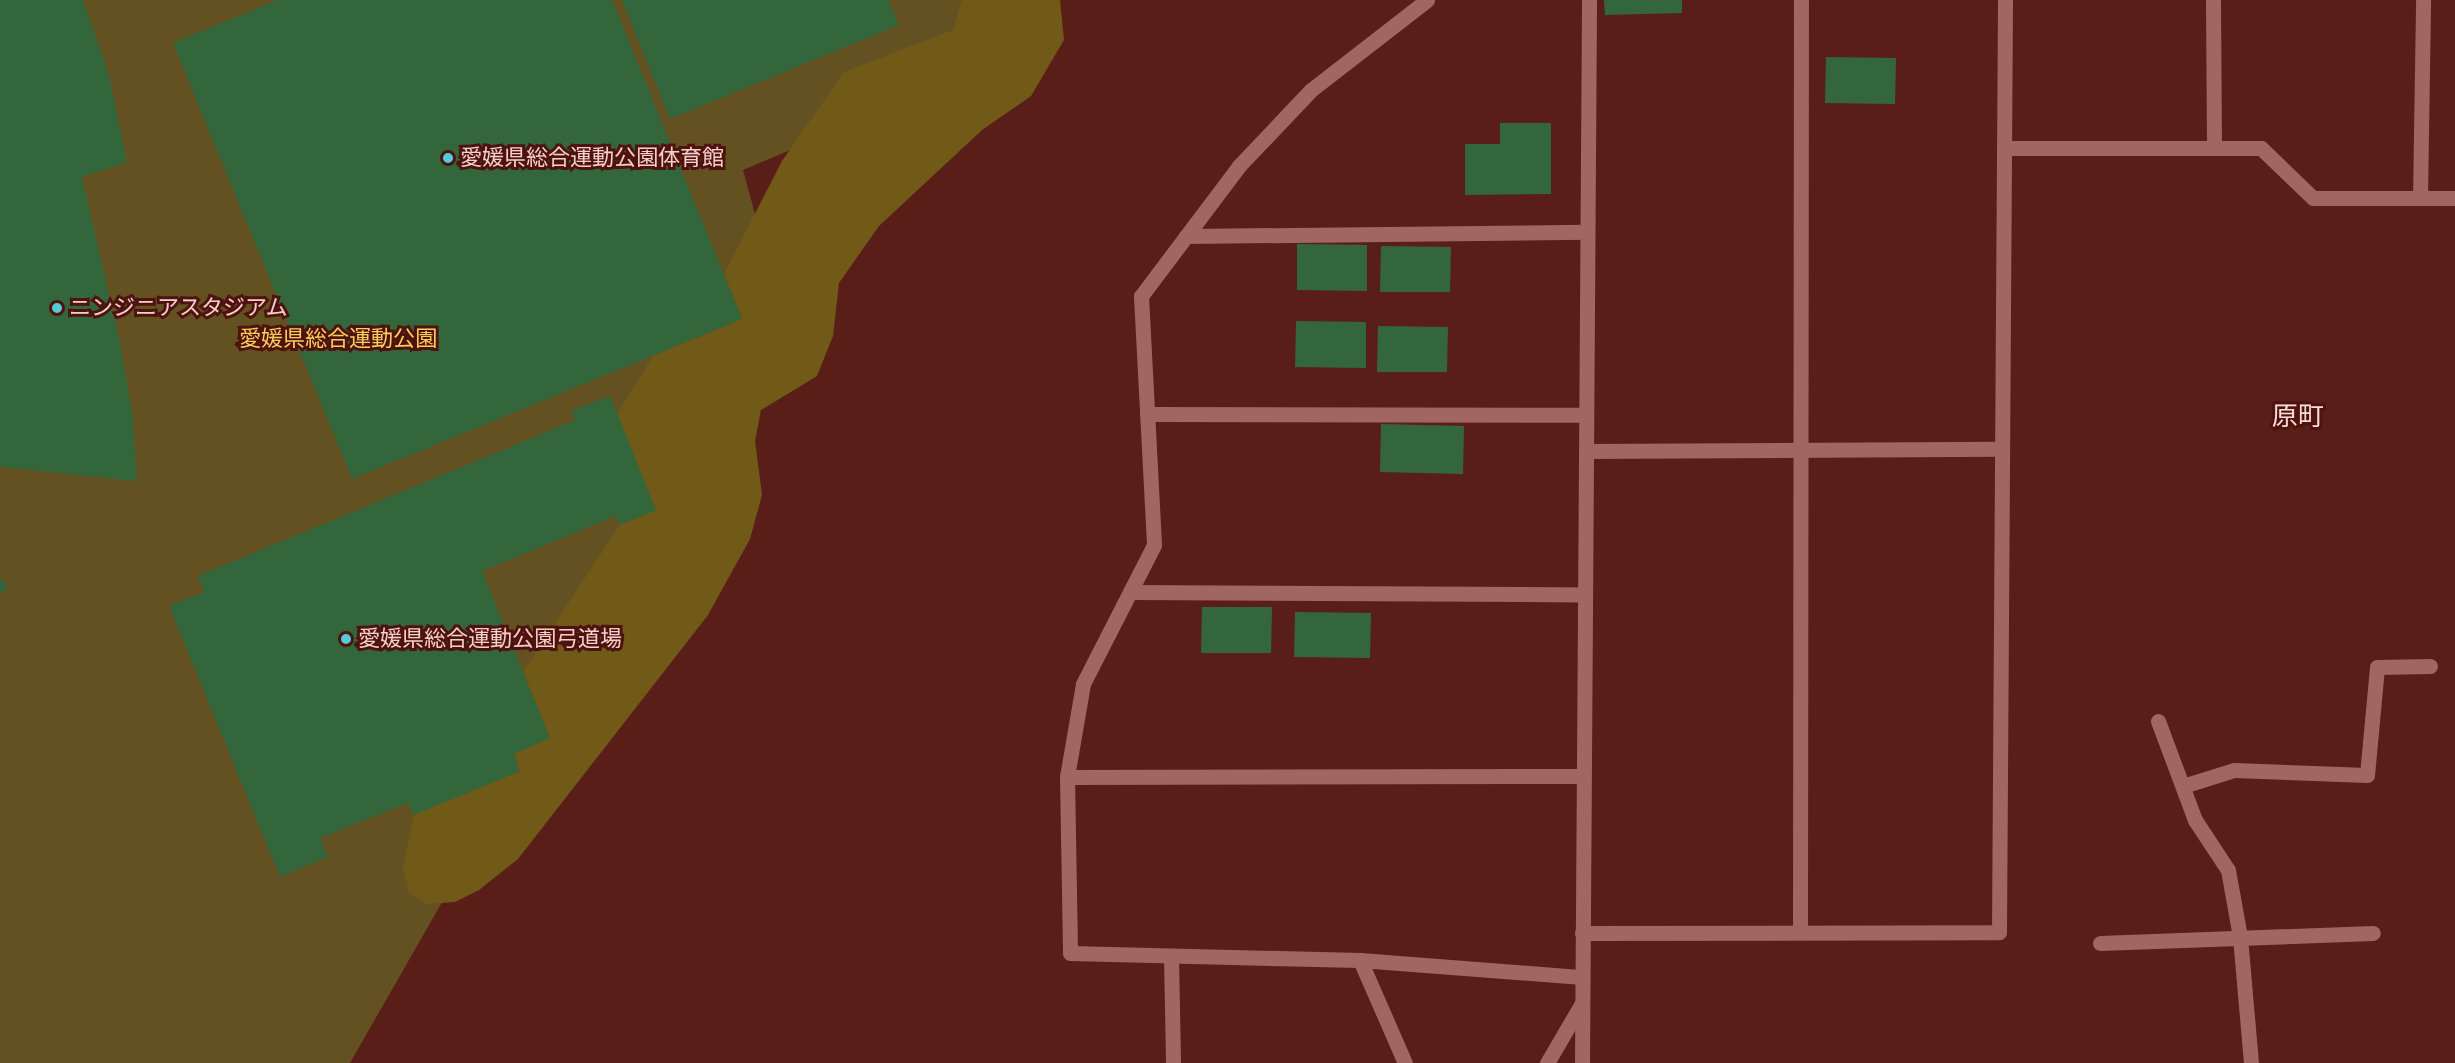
<!DOCTYPE html>
<html>
<head>
<meta charset="utf-8">
<style>
	body { margin:0 }
	#map { position:relative; width:2455px; height:1063px; overflow:hidden; background:#5a1e19; font-family:Mulish,"Noto Sans JP",sans-serif }
	div>[style] { position:absolute }
	[style*='--x'] { left:calc(var(--x)*1px); top:calc(var(--y)*1px); width:calc(var(--w)*1px); rotate:calc(var(--a)*1deg) }
	.green>* { inset:0; background:#645122 }
	.forest>* { inset:0; background:#715a18 }
	.building>* { inset:0; background:#33673b }
	.minor>* { height:15px; margin:-7.5px; padding:0 7.5px; transform-origin:7.5px; border-radius:7.5px; background:#a0665f }
	.dots>* { width:16px; height:16px; translate:-50% -50%; box-sizing:border-box; border:3px solid #4e130f; border-radius:50% }
	span { translate:-50% -50%; white-space:nowrap; text-align:center; line-height:1.15; -webkit-text-stroke:6px #4e130f; paint-order:stroke }
	.poi-label { font-size:22px; color:#f6cfca }
	.left { translate:0 -50%; text-align:left }
	.park-label { font-size:22px; color:#f8cd5d }
	.quarter-label { font-size:26px; color:#fbdbd6 }
</style>
</head>
<body>
<div id="map">
	<div class="green">
		<i style="clip-path:polygon(0 0,964px 0,990px 65px,743px 170px,788px 336px,694px 493px,624px 681px,496px 808px,350px 1063px,0 1063px)"></i>
	</div>
	<div class="forest">
		<i style="clip-path:polygon(962px 0,1060px 0,1064px 40px,1031px 96px,982px 130px,879px 226px,839px 283px,833px 336px,817px 376px,761px 410px,755px 441px,762px 495px,750px 539px,708px 615px,518px 859px,479px 890px,455px 902px,427px 904px,409px 893px,403px 867px,414px 815px,520px 771px,514px 754px,550px 738px,523px 672px,620px 525px,656px 510px,617px 414px,653px 356px,742px 319px,724px 274px,782px 161px,844px 72px,953px 30px)"></i>
	</div>
	<div class="building">
		<i style="clip-path:polygon(0 0,83px 0,109px 75px,127px 162px,82px 177px,119px 338px,132px 412px,137px 481px,0 467px)"></i>
		<i style="clip-path:polygon(277px 0,612px 0,742px 319px,352px 479px,173px 43px)"></i>
		<i style="clip-path:polygon(622px 0,888px 0,899px 25px,670px 119px)"></i>
		<i style="clip-path:polygon(1604px 0,1682px 0,1682px 13px,1605px 15px)"></i>
		<i style="clip-path:polygon(1826px 57px,1896px 58px,1895px 104px,1825px 103px)"></i>
		<i style="clip-path:polygon(1500px 123px,1551px 123px,1551px 194px,1465px 195px,1465px 144px,1500px 144px)"></i>
		<i style="clip-path:polygon(1297px 244px,1367px 245px,1367px 291px,1297px 290px)"></i>
		<i style="clip-path:polygon(1381px 246px,1451px 247px,1450px 292px,1380px 292px)"></i>
		<i style="clip-path:polygon(1296px 321px,1366px 322px,1366px 368px,1295px 367px)"></i>
		<i style="clip-path:polygon(1378px 326px,1448px 327px,1447px 372px,1377px 372px)"></i>
		<i style="clip-path:polygon(610px 396px,656px 510px,620px 525px,616px 516px,482px 571px,550px 738px,514px 754px,520px 771px,414px 815px,408px 803px,320px 838px,328px 857px,280px 877px,169px 606px,204px 592px,198px 576px,575px 420px,571px 411px)"></i>
		<i style="clip-path:polygon(1381px 424px,1464px 426px,1463px 474px,1380px 472px)"></i>
		<i style="clip-path:polygon(0 578px,8px 586px,0 595px)"></i>
		<i style="clip-path:polygon(1202px 607px,1272px 607px,1271px 653px,1201px 653px)"></i>
		<i style="clip-path:polygon(1295px 612px,1371px 613px,1370px 658px,1294px 657px)"></i>
	</div>
	<div class="minor">
		<i style="--x:1427;--y:0;--w:147;--a:142.2"></i>
		<i style="--x:1311;--y:90;--w:105;--a:133.5"></i>
		<i style="--x:1239;--y:166;--w:163;--a:127"></i>
		<i style="--x:1141;--y:296;--w:249;--a:87"></i>
		<i style="--x:1154;--y:545;--w:156;--a:117.1"></i>
		<i style="--x:1083;--y:684;--w:94;--a:99.8"></i>
		<i style="--x:1067;--y:777;--w:176;--a:89"></i>
		<i style="--x:1070;--y:953;--w:290;--a:1.4"></i>
		<i style="--x:1360;--y:960;--w:223;--a:4.4"></i>
		<i style="--x:2213;--y:0;--w:147;--a:89.6"></i>
		<i style="--x:2004;--y:148;--w:257;--a:0"></i>
		<i style="--x:2261;--y:148;--w:72;--a:43.9"></i>
		<i style="--x:2313;--y:198;--w:142;--a:0"></i>
		<i style="--x:2420;--y:198;--w:198;--a:-89.1"></i>
		<i style="--x:1186;--y:236;--w:401;--a:-0.6"></i>
		<i style="--x:1147;--y:414;--w:439;--a:0.1"></i>
		<i style="--x:1586;--y:451;--w:416;--a:-0.3"></i>
		<i style="--x:1130;--y:592;--w:455;--a:0.3"></i>
		<i style="--x:2158;--y:721;--w:106;--a:69.5"></i>
		<i style="--x:2195;--y:820;--w:60;--a:56.6"></i>
		<i style="--x:2228;--y:870;--w:68;--a:79.8"></i>
		<i style="--x:2240;--y:937;--w:126;--a:85"></i>
		<i style="--x:1067;--y:777;--w:516;--a:-0.11"></i>
		<i style="--x:2183;--y:786;--w:53;--a:-17.4"></i>
		<i style="--x:2234;--y:770;--w:133;--a:2.2"></i>
		<i style="--x:2367;--y:775;--w:108;--a:-84.7"></i>
		<i style="--x:2377;--y:667;--w:53;--a:-1.1"></i>
		<i style="--x:1800;--y:932;--w:932;--a:-89.94"></i>
		<i style="--x:1582;--y:933;--w:417;--a:-0.1"></i>
		<i style="--x:1999;--y:932;--w:932;--a:-89.63"></i>
		<i style="--x:2100;--y:943;--w:273;--a:-2.1"></i>
		<i style="--x:1171;--y:956;--w:107;--a:88.9"></i>
		<i style="--x:1360;--y:960;--w:112;--a:66.4"></i>
		<i style="--x:1547;--y:1063;--w:69;--a:-59.7"></i>
		<i style="--x:1582;--y:1063;--w:1063;--a:-89.62"></i>
	</div>
	<div class="dots">
		<i style="left:448px;top:158px;background:#53cbdb"></i>
		<i style="left:57px;top:308px;background:#53cbdb"></i>
		<i style="left:346px;top:639px;background:#53cbdb"></i>
	</div>
	<div class="poi-label">
		<span class="left" style="left:460px;top:158px">愛媛県総合運動公園体育館</span>
		<span class="left" style="left:69px;top:308px">ニンジニアスタジアム</span>
		<span class="left" style="left:358px;top:639px">愛媛県総合運動公園弓道場</span>
	</div>
	<div class="park-label">
		<span style="left:338px;top:339px">愛媛県総合運動公園</span>
	</div>
	<div class="quarter-label">
		<span style="left:2298px;top:416px">原町</span>
	</div>
</div>
</body>
</html>
